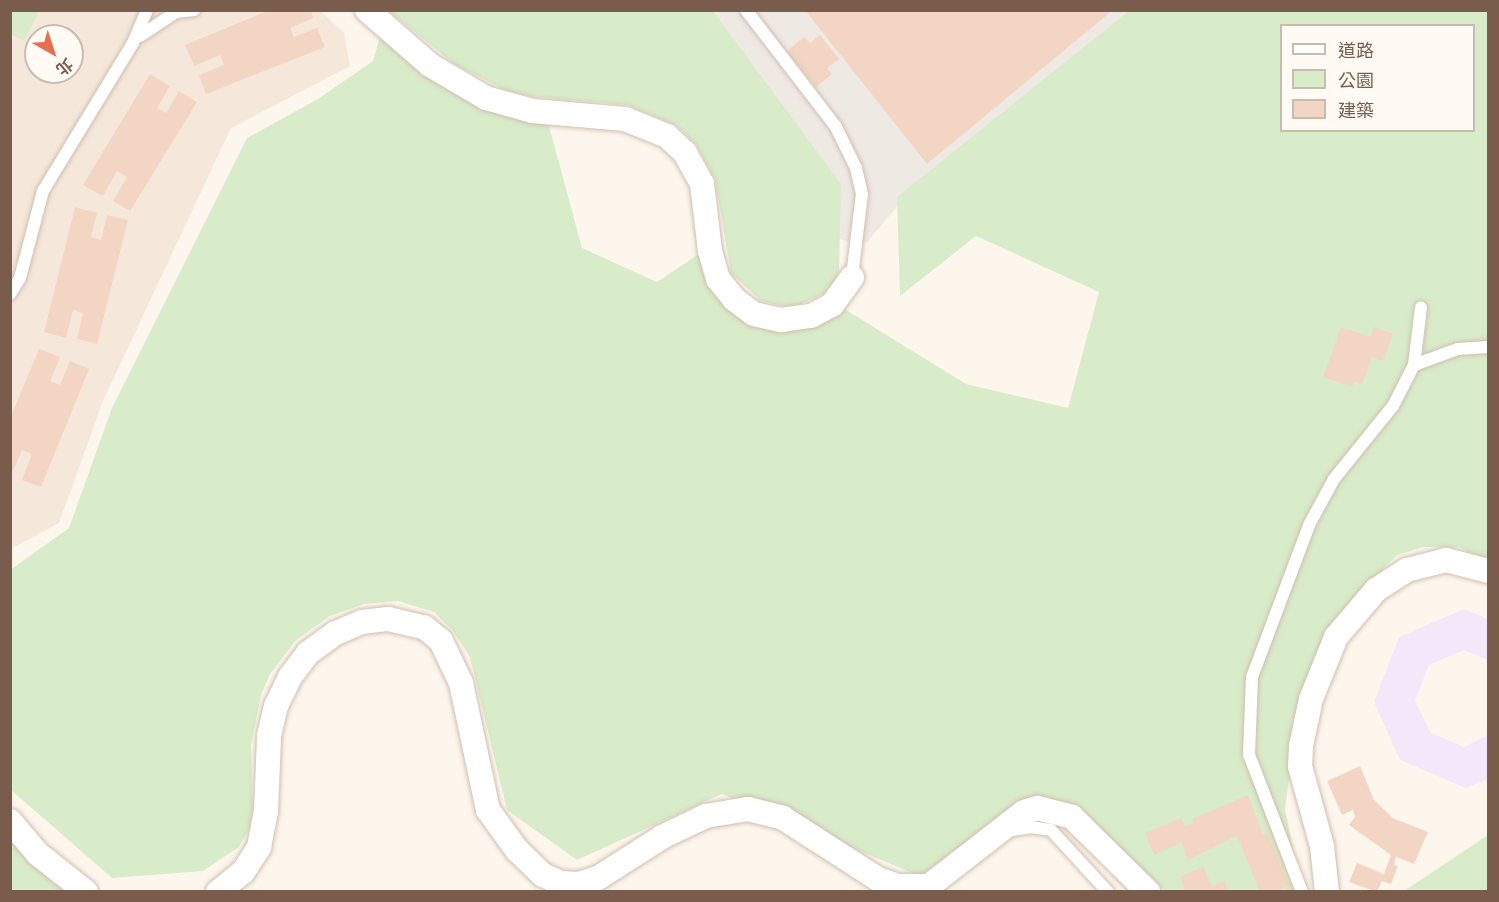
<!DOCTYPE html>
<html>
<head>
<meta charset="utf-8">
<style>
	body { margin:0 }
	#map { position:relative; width:1499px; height:902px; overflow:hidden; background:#fdf6ec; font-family:Cabin,"Noto Sans TC",sans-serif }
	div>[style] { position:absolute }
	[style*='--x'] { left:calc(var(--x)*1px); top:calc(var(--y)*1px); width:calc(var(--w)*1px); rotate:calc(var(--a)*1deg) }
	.residential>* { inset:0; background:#f5e8da }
	.industrial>* { inset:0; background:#efe9e4 }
	.education>* { inset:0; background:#f3e8fa }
	.green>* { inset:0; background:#d8ecc9 }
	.building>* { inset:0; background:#f3d5c3 }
	.roads { filter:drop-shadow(0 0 2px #d1beb0) drop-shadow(0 0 2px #d1beb0) }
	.lane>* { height:12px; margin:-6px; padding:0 6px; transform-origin:6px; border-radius:6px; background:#fff }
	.street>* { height:24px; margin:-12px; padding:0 12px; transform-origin:12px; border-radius:12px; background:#fff }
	span { translate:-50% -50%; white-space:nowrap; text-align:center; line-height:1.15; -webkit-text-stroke:6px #fffaf3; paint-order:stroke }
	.frame { position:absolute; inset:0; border:12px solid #7a5c4d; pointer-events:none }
	.legend { position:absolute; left:1280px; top:24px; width:195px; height:108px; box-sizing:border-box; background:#fffaf3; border:2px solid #cabbb1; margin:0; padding:8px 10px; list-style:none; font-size:18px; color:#7a5c4d }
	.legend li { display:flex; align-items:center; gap:12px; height:30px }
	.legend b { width:30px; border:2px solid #cabbb1 }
	.north { position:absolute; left:24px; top:24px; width:60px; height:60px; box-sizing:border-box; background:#fffaf3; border:2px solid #cabbb1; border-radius:50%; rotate:141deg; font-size:16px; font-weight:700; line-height:24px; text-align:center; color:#7a5c4d }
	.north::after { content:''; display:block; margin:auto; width:21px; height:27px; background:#e76f51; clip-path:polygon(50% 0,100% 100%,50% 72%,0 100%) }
</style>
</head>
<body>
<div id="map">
	<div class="residential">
		<i style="clip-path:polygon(evenodd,11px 11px,321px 11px,344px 33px,350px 66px,231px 128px,103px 401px,59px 523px,11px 549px,11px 11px,36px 36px,72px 36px,72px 72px,36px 72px,36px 36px)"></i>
	</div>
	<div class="industrial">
		<i style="clip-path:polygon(1347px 10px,1282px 26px,1282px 130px,908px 194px,867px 242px,850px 243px,731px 192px,704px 11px)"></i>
	</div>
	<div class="education">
		<i style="clip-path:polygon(1464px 609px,1488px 619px,1488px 660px,1464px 650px,1429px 665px,1415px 701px,1431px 733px,1464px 747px,1488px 735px,1488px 779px,1466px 788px,1400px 760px,1374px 702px,1399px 637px)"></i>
	</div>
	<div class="green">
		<i style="clip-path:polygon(10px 11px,39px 11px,24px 41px,11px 34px)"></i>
		<i style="clip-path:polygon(389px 11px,713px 11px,841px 184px,839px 271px,835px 280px,823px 294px,799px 305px,782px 306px,761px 301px,731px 273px,715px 179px,696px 144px,676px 125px,628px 105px,534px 97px,505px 90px,454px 64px)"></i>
		<i style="clip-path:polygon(evenodd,1129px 11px,1488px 11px,1488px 562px,1459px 547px,1424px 547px,1397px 555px,1359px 593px,1296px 729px,1285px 809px,1302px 891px,1165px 891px,1078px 814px,1016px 806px,920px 876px,722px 794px,577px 860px,507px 810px,470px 657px,453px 631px,434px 612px,398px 601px,364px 604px,330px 616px,296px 640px,270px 674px,261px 695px,251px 745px,253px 809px,249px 829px,239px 847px,203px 871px,112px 878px,11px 790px,10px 570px,69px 528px,112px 408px,247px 138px,318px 99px,373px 61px,381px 33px,549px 126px,582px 248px,657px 282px,702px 252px,718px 293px,814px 323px,846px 310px,966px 384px,1068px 408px,1099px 292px,976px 236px,900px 296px,897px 197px,1129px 11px,1282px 26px,1474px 26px,1474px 130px,1282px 130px,1282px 26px)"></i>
		<i style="clip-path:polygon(1488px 835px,1488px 891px,1404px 891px)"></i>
		<i style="clip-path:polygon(11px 837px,75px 891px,11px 891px)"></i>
	</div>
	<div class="building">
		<i style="clip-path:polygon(270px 10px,311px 10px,313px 18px,290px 28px,294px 37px,317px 28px,325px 47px,206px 94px,199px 75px,224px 65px,220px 55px,194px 66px,185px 45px)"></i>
		<i style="clip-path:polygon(805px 10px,1113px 10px,927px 164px)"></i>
		<i style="clip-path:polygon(820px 35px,839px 59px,827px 68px,832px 74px,816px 87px,787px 51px,804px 37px,810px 43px)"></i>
		<i style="clip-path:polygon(150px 74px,170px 86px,157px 108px,166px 113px,179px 91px,197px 102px,130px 211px,113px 201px,127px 177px,117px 171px,103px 196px,83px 185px)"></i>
		<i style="clip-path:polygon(75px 207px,97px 213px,91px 237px,101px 240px,107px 215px,128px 220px,97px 344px,77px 339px,83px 313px,73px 310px,66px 338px,44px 332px)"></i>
		<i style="clip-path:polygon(1341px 327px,1370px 337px,1374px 327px,1393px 334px,1383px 361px,1372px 357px,1362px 384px,1354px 381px,1352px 387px,1323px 377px)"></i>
		<i style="clip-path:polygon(39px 349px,60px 357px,50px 381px,60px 385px,70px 361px,89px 369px,41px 487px,22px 480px,32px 454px,22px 450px,10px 478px,10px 419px)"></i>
		<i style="clip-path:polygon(1360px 766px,1374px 800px,1393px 818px,1428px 832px,1414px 864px,1396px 857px,1394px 865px,1398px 866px,1391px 884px,1382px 881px,1377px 892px,1349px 882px,1357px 863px,1384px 874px,1391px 855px,1349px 825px,1355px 817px,1353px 810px,1342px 815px,1327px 781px)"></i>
		<i style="clip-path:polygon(1248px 795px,1263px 835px,1267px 833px,1289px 885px,1274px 892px,1260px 892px,1237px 836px,1188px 860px,1181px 843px,1154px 855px,1145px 833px,1181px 818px,1185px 826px,1194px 823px,1192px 819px)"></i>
		<i style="clip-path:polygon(1203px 867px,1212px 886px,1224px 881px,1229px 892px,1186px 892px,1180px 877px)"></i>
	</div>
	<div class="roads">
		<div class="lane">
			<i style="--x:746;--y:10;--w:148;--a:52.4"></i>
			<i style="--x:836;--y:127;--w:46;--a:64"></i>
			<i style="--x:856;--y:168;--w:27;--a:77"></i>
			<i style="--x:862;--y:194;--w:84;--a:96.9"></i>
			<i style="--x:140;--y:36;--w:43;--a:-33.7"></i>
			<i style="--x:176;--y:12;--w:18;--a:-6"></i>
			<i style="--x:10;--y:294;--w:19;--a:-58"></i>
			<i style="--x:20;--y:278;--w:90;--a:-75.2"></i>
			<i style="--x:43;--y:191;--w:173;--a:-58.7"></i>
			<i style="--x:133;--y:43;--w:36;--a:-67"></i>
			<i style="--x:1414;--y:365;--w:47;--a:-20"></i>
			<i style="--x:1458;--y:349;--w:30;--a:-4"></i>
			<i style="--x:1006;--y:831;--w:24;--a:-9"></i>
			<i style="--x:1030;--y:827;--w:21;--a:8"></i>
			<i style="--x:1051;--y:830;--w:84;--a:47.4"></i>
			<i style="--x:1302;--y:892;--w:147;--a:-111.1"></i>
			<i style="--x:1249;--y:755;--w:78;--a:-87.8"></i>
			<i style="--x:1252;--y:677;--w:162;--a:-69.4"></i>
			<i style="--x:1309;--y:525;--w:52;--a:-61.5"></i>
			<i style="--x:1334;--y:479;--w:94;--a:-51.1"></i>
			<i style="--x:1393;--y:406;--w:46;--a:-62.9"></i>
			<i style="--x:1414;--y:365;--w:58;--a:-83.1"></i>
		</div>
		<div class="street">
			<i style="--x:367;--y:10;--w:84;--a:41.1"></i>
			<i style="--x:430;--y:65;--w:65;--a:30.5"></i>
			<i style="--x:486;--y:98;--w:49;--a:15.5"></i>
			<i style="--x:533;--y:111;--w:92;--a:5"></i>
			<i style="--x:625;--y:119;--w:45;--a:22"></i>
			<i style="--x:667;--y:136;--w:25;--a:43"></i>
			<i style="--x:685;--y:153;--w:35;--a:61"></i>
			<i style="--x:702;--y:184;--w:67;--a:83.2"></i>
			<i style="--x:710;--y:251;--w:29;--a:74"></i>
			<i style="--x:718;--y:279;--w:26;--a:51"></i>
			<i style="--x:734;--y:299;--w:25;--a:37"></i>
			<i style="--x:754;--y:314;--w:28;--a:13"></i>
			<i style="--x:781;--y:320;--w:30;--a:-8"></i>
			<i style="--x:811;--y:316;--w:24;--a:-28"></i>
			<i style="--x:832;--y:305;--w:34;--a:-54"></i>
			<i style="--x:10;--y:821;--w:43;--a:49.7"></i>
			<i style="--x:38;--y:854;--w:61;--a:38.4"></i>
			<i style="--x:218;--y:892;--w:32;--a:-39"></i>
			<i style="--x:243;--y:872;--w:30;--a:-57"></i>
			<i style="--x:259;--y:847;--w:36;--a:-79"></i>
			<i style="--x:266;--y:812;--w:76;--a:-87.7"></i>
			<i style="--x:269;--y:736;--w:31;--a:-77"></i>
			<i style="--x:276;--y:706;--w:32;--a:-64"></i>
			<i style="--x:290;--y:677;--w:30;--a:-53"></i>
			<i style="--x:308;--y:653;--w:34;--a:-36"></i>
			<i style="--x:336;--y:633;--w:28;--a:-23"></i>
			<i style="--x:362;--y:622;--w:26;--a:-7"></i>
			<i style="--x:388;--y:619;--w:37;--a:13"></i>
			<i style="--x:424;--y:627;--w:22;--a:39"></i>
			<i style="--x:441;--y:641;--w:47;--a:64.5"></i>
			<i style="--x:461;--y:683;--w:130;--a:78"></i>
			<i style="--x:488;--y:810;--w:49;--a:54.1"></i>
			<i style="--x:517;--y:850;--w:36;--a:44"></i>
			<i style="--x:543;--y:875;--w:20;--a:24"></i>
			<i style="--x:561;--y:883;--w:18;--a:3"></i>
			<i style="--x:579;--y:884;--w:20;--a:-18"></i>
			<i style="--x:598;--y:878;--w:76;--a:-32.6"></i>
			<i style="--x:662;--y:837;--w:49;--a:-25.5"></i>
			<i style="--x:706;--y:816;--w:43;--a:-9.5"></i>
			<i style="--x:748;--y:809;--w:36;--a:14"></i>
			<i style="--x:783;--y:818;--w:113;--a:32.7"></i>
			<i style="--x:878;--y:879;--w:21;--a:19"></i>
			<i style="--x:898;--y:886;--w:31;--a:0"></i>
			<i style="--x:929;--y:886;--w:120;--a:-37.9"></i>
			<i style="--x:1024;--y:812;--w:14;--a:-17"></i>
			<i style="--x:1037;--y:808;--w:36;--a:14"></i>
			<i style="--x:1072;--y:817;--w:107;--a:44.6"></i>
			<i style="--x:1327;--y:892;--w:46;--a:-96.2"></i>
			<i style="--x:1322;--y:846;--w:83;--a:-105.4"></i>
			<i style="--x:1300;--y:766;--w:20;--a:-87"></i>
			<i style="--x:1301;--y:746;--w:48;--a:-78"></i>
			<i style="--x:1311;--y:699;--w:67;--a:-68"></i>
			<i style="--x:1336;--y:637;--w:62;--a:-49.6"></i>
			<i style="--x:1376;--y:590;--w:37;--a:-33"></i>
			<i style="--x:1407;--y:570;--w:40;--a:-14.4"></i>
			<i style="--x:1446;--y:560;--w:43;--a:14.7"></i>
		</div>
	</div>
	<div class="frame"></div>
	<ul class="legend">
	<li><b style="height:8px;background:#fff"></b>道路</li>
	<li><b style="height:16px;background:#d8ecc9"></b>公園</li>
	<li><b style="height:16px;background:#f3d5c3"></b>建築</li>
	</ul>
	<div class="north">北</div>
</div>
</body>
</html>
